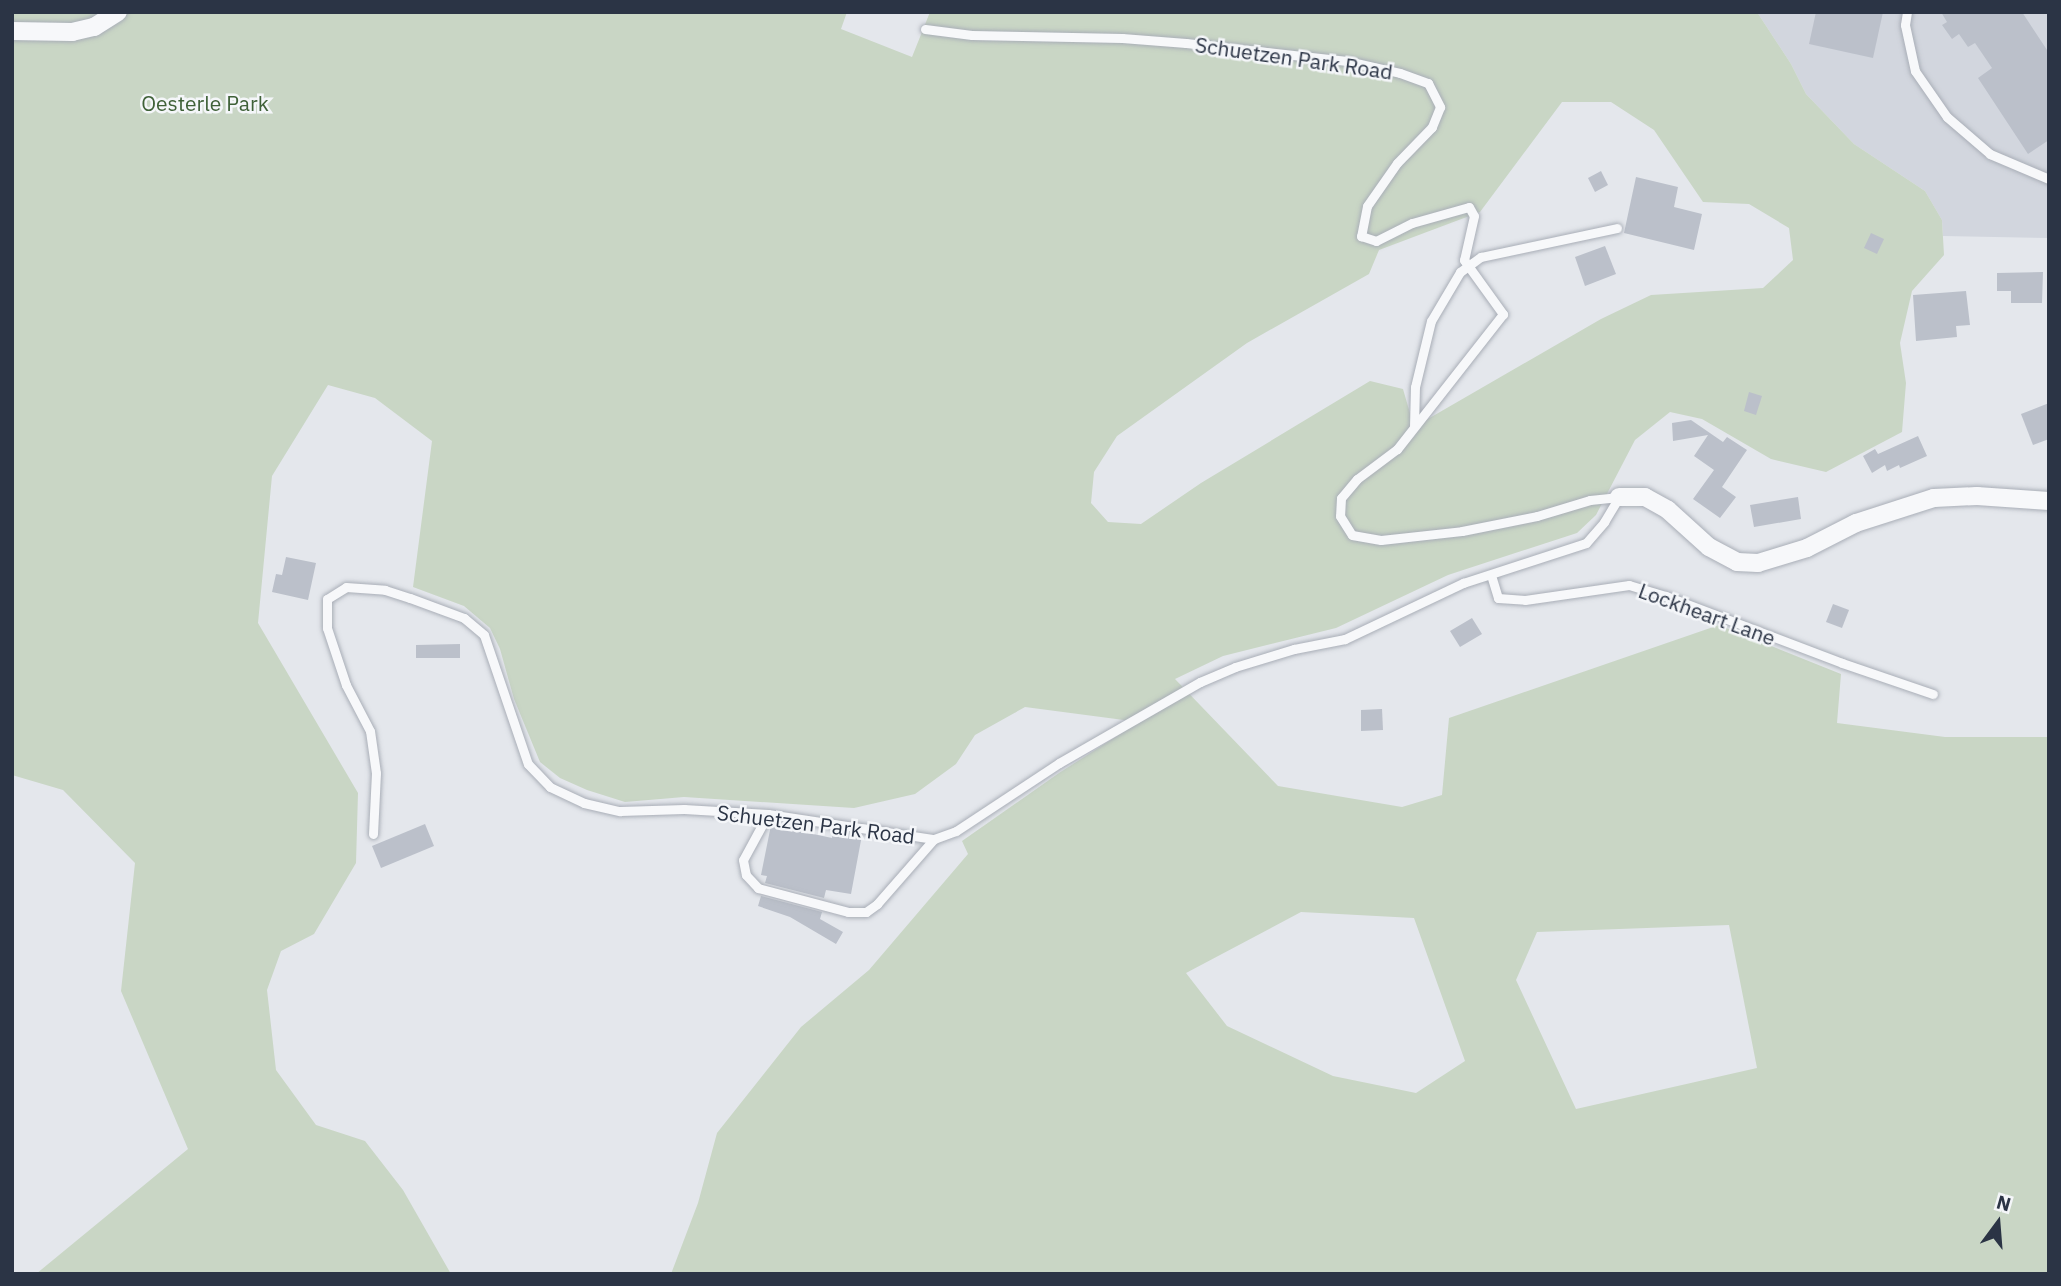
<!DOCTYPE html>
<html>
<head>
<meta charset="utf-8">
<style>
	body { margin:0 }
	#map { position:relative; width:2061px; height:1286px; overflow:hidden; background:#e4e7ec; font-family:"IBM Plex Sans",sans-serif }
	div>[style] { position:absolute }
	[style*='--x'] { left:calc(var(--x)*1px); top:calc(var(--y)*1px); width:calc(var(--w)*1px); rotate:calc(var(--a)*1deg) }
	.built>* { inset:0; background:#d2d6de }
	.green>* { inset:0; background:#c9d6c5 }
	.building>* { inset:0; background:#bbc0ca }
	.roads { filter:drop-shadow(0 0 2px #a9aeb7) drop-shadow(0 0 2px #a9aeb7) }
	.service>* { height:9px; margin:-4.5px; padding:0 4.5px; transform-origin:4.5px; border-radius:4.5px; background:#f7f8fa }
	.minor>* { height:18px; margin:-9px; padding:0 9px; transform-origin:9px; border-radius:9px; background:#f7f8fa }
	span { translate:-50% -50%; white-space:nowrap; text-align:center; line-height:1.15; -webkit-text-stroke:5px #f4f6f9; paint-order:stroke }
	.street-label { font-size:21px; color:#2b3445 }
	.park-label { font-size:21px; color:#3f6138 }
	.frame { position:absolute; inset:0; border:14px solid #2b3445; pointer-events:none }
	.north { position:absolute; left:1963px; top:1188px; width:70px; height:70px; -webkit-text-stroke:5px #f4f6f9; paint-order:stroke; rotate:16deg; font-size:19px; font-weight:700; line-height:28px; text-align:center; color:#2b3445 }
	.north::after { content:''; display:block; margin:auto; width:24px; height:32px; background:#2b3445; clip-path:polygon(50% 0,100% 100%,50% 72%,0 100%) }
</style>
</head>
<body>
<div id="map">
	<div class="built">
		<i style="clip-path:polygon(1757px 12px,2049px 12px,2049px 238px,1943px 236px,1942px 220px,1925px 191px,1854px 144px,1806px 94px,1791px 64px)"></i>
	</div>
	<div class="green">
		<i style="clip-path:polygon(evenodd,12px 12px,847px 12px,841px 29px,912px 57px,930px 12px,1757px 12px,1791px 64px,1806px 94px,1854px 144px,1925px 191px,1942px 220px,1944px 255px,1912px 291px,1900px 343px,1906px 383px,1902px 432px,1826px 472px,1771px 459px,1702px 419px,1670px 412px,1635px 440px,1596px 515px,1577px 533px,1448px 575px,1336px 628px,1223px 656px,1175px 679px,1278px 786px,1402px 807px,1442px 795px,1449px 718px,1719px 625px,1841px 674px,1837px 723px,1945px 737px,2049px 737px,2049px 1274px,671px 1274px,698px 1203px,717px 1133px,801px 1027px,869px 970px,968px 854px,962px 841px,1059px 773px,1139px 722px,1025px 707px,975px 735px,956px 764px,915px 794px,854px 808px,684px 797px,625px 802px,587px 790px,560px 778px,540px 762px,514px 699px,500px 649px,490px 628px,464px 606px,413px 587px,432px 441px,375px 398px,328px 385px,272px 476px,258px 623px,358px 793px,356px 863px,314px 934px,281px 951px,267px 990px,276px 1070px,316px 1125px,365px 1141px,403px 1190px,451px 1274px,36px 1274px,188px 1149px,121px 991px,135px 863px,63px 790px,12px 775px,12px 12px,1562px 102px,1611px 102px,1654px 130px,1703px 202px,1749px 204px,1789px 228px,1793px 260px,1763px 288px,1651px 295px,1601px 319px,1414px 427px,1403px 389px,1370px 381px,1201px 483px,1141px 524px,1108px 522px,1091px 503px,1094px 472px,1117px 436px,1247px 343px,1369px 274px,1379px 250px,1480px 212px,1562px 102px,12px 12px,1301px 912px,1414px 918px,1465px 1061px,1416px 1093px,1333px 1076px,1227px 1026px,1186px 973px,1301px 912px,12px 12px,1729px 925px,1757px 1068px,1576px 1109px,1516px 980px,1537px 932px,1729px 925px)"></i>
	</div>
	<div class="building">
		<i style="clip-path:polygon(1816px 12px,1883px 12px,1873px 58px,1809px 44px)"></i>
		<i style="clip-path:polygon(1941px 12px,2022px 12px,2049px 53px,2049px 140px,2028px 154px,1978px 78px,1992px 68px,1975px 43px,1968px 47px,1959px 34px,1952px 39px,1942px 25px,1947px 22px)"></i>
		<i style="clip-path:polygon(1601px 171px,1608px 185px,1595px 192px,1588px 178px)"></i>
		<i style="clip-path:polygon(1636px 177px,1678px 187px,1674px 207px,1702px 214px,1694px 250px,1624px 233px)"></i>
		<i style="clip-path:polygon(1871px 233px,1884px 239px,1877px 254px,1864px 248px)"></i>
		<i style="clip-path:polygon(1605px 246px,1616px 274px,1585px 286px,1575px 257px)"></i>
		<i style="clip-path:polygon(2043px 272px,2042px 303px,2011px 303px,2011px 291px,1997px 291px,1997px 273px)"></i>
		<i style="clip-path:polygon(1966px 291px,1970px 325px,1956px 326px,1957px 337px,1916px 341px,1913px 295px)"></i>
		<i style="clip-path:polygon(1749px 392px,1762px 396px,1756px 415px,1744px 411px)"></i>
		<i style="clip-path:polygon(2049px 403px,2049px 439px,2033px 445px,2021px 414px)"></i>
		<i style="clip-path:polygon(1691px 420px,1723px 442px,1727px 437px,1747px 450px,1722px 487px,1736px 497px,1720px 518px,1693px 499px,1714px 470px,1694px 456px,1708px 435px,1673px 441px,1672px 423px)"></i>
		<i style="clip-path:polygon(1918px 436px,1927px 456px,1900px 468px,1899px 465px,1887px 471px,1885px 465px,1872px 473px,1863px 456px,1875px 449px,1878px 454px)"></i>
		<i style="clip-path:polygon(1798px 497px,1801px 519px,1754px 527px,1750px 505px)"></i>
		<i style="clip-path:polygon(286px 557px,316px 563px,308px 600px,272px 592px,276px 574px,282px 575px)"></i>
		<i style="clip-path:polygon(1833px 604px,1849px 610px,1842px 628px,1826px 622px)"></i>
		<i style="clip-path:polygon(1472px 618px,1482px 634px,1460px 647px,1450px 631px)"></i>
		<i style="clip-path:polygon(460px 644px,460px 658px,416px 658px,416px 645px)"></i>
		<i style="clip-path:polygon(1382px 709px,1383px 730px,1361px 731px,1361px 710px)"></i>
		<i style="clip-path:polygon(425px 824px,434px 846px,381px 868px,372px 846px)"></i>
		<i style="clip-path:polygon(771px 825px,832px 838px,833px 831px,862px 835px,851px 894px,826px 890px,824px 898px,765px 883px,767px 876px,761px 875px)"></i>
		<i style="clip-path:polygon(761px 896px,822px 912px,820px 919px,843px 932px,836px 944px,790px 917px,758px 906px)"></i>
	</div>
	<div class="roads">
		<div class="service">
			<i style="--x:1907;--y:12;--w:13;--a:99"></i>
			<i style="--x:1905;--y:25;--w:47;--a:77.7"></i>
			<i style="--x:1915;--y:71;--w:56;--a:55.2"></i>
			<i style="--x:1947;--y:117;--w:57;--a:40.7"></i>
			<i style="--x:1990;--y:154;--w:64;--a:23"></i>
			<i style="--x:925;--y:29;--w:47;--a:7.3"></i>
			<i style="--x:972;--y:35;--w:150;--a:1.1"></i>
			<i style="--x:1122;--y:38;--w:64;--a:4.5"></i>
			<i style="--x:1186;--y:43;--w:162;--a:6.4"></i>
			<i style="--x:1347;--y:61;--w:54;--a:12.8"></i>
			<i style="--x:1400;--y:73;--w:30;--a:20"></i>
			<i style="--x:1428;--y:83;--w:27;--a:63"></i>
			<i style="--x:1440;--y:107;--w:22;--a:112"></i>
			<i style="--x:1432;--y:127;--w:50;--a:134.2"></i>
			<i style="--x:1397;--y:163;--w:52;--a:124.9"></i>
			<i style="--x:1367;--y:206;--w:31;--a:101"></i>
			<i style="--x:1361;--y:236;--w:16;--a:18"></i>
			<i style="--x:1376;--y:241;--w:40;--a:-26.6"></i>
			<i style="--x:1412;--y:223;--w:59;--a:-15.7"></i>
			<i style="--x:1469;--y:207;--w:10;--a:61"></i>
			<i style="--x:1474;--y:216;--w:45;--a:102.8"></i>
			<i style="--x:1464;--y:260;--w:67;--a:54.2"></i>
			<i style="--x:1503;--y:314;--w:172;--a:128.1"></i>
			<i style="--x:1397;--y:449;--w:50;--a:143.1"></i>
			<i style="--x:1357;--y:479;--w:25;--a:130"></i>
			<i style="--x:1341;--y:498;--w:18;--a:93"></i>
			<i style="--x:1340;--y:516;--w:22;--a:58"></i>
			<i style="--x:1352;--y:535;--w:29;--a:10"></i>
			<i style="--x:1381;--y:540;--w:81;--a:-6.3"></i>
			<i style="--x:1462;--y:531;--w:76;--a:-11.3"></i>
			<i style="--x:1537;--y:516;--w:55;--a:-16.8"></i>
			<i style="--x:1590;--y:500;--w:29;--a:-6"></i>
			<i style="--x:1414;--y:427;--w:40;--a:-88.6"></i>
			<i style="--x:1415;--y:387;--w:68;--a:-76.4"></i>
			<i style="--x:1431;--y:321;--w:57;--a:-59.4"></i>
			<i style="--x:1460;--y:272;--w:26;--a:-36"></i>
			<i style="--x:1481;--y:257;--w:139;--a:-12"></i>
			<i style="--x:1491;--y:575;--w:24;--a:73"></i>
			<i style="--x:1498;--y:598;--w:27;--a:4"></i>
			<i style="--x:1525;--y:600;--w:105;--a:-8.2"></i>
			<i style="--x:1629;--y:585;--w:39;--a:17"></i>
			<i style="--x:1666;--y:596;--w:188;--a:20.8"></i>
			<i style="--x:1842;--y:663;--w:96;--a:18.8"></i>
			<i style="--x:768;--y:814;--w:52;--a:118.5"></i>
			<i style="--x:743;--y:860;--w:15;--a:79"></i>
			<i style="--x:746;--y:875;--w:18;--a:47"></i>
			<i style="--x:758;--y:888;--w:93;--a:14.9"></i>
			<i style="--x:848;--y:912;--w:18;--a:0"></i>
			<i style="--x:866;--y:912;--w:14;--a:-36"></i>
			<i style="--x:877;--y:904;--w:86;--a:-48.8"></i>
			<i style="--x:373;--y:834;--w:61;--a:-87.2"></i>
			<i style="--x:376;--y:773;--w:42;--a:-98.1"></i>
			<i style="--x:370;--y:731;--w:52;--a:-117.6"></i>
			<i style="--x:346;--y:685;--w:60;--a:-108.4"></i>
			<i style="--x:327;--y:628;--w:29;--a:-90"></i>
			<i style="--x:327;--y:599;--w:22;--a:-32"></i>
			<i style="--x:346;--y:587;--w:39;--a:4"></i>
			<i style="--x:385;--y:590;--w:26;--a:18"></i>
			<i style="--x:410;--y:598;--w:58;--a:20.3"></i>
			<i style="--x:464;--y:618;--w:26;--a:40"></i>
			<i style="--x:484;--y:635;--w:136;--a:71.2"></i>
			<i style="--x:528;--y:764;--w:32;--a:46"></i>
			<i style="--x:550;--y:787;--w:38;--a:25"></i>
			<i style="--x:584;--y:803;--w:37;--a:13"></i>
			<i style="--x:620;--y:811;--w:64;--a:-1.8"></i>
			<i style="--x:684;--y:809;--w:84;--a:3.4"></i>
			<i style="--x:768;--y:814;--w:168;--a:8.6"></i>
			<i style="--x:934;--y:839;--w:23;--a:-20"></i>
			<i style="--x:956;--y:831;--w:123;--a:-33.4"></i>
			<i style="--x:1059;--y:763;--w:163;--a:-29.9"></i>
			<i style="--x:1200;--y:682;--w:38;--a:-23"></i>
			<i style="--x:1235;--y:667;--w:62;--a:-17"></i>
			<i style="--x:1294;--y:649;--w:52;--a:-11.1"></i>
			<i style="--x:1345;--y:639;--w:131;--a:-25.4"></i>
			<i style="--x:1463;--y:583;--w:129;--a:-18"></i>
			<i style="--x:1586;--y:543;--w:28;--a:-49"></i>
			<i style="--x:1604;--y:522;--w:29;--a:-59"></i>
		</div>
		<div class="minor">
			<i style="--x:12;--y:31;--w:60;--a:1"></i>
			<i style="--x:72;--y:32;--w:23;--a:-13"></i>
			<i style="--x:94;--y:27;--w:28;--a:-32"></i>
			<i style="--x:1619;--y:497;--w:26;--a:0"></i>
			<i style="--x:1645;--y:497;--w:26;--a:29"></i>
			<i style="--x:1668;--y:510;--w:55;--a:42.1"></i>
			<i style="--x:1709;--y:547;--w:32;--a:28"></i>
			<i style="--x:1737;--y:562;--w:21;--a:3"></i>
			<i style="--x:1758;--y:563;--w:51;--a:-17"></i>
			<i style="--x:1807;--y:548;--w:55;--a:-27"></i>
			<i style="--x:1856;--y:523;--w:82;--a:-17.8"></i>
			<i style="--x:1934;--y:498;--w:43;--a:-2.7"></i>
			<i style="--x:1977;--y:496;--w:72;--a:4"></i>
		</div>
	</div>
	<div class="street-label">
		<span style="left:1294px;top:58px;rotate:8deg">Schuetzen Park Road</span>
		<span style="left:1707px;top:614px;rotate:20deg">Lockheart Lane</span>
		<span style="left:816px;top:824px;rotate:7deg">Schuetzen Park Road</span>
	</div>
	<div class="park-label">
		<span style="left:205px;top:103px">Oesterle Park</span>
	</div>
	<div class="frame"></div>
	<div class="north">N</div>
</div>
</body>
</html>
